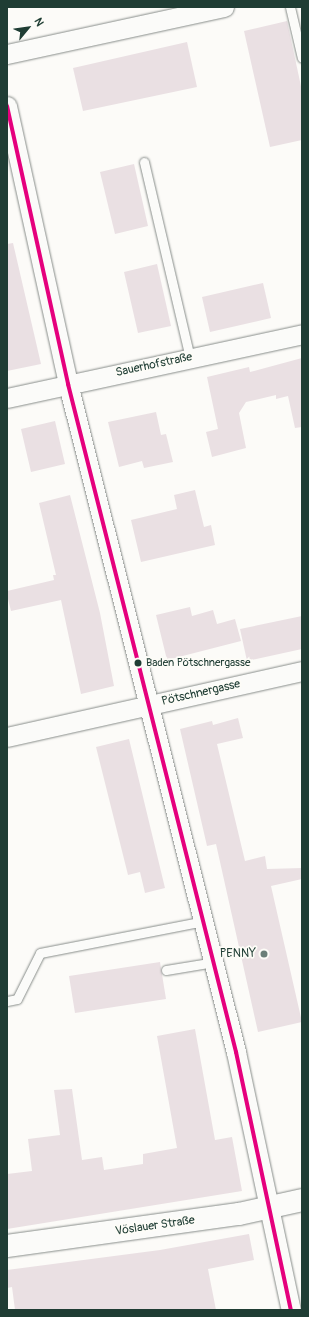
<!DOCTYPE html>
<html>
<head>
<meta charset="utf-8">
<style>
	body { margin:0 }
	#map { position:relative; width:309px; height:1317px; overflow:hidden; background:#fcfbf8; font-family:Pangolin,sans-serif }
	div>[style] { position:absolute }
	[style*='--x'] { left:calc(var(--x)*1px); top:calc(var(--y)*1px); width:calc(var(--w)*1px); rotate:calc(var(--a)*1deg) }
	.building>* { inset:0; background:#eae0e3 }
	.roads { filter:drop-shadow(0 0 1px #888d8a) drop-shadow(0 0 1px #888d8a) }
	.service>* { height:9px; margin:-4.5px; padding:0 4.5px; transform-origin:4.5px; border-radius:4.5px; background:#fbfbf9 }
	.minor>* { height:19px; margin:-9.5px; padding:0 9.5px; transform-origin:9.5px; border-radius:9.5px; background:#fbfbf9 }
	.tertiary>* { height:22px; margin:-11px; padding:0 11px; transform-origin:11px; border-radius:11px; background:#fbfbf9 }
	.bus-1>* { height:4px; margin:-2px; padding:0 2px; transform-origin:2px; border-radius:2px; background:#e5007d }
	.dots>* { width:11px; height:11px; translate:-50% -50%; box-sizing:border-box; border:2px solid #fdfcf7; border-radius:50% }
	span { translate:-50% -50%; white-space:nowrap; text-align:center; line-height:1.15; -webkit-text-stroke:3.5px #fdfcf7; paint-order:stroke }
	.bus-label { font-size:11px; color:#1f3d34 }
	.left { translate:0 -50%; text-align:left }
	.street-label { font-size:12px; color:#1f3d34 }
	.poi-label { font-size:12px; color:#1f3d34 }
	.right { translate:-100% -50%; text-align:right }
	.frame { position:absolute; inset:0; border:8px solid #1f3d34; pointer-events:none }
	.north { position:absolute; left:8px; top:8px; width:40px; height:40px; -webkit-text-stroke:3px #fdfcf7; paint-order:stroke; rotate:61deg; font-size:11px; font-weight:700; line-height:16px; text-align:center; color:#1f3d34 }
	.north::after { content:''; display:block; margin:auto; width:14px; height:18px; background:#1f3d34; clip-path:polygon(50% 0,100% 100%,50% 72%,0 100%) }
</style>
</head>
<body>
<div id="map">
	<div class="building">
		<i style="clip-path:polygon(287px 21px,302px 91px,302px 140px,270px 147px,244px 31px)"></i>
		<i style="clip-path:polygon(187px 42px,197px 87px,83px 111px,73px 68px)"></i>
		<i style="clip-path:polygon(134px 164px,148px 226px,115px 234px,100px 172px)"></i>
		<i style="clip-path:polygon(13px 243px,41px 364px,7px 371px,7px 244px)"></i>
		<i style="clip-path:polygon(157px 264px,171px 326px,138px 333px,124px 272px)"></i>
		<i style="clip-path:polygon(263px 283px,271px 318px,210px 332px,202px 297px)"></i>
		<i style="clip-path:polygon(302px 358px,302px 427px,295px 428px,288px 396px,276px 399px,276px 395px,246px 402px,239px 413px,246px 448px,212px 457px,206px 432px,218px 429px,207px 377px,249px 367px,250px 372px)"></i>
		<i style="clip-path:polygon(156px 412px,161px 435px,166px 434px,173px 462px,144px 468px,142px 461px,119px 467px,108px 422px)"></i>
		<i style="clip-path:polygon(55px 421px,65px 464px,31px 472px,21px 429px)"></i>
		<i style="clip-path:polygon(195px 490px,204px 527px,211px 525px,215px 545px,141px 562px,131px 520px,177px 509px,174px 495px)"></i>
		<i style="clip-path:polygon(70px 495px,100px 613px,114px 686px,81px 694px,61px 600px,11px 611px,7px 595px,7px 591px,54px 580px,53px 575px,56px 575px,39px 503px)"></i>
		<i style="clip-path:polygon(190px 607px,192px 616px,213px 610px,217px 624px,235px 619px,241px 641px,167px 660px,156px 615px)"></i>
		<i style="clip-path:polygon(302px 616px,302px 649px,247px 661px,240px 629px)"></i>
		<i style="clip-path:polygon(238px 718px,243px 738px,217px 744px,245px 861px,265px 856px,267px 869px,302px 868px,302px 879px,271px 886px,302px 1022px,258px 1032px,216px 844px,207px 846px,180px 729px,212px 721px,213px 725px)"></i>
		<i style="clip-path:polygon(129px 739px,165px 888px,145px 893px,140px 872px,128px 875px,96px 747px)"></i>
		<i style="clip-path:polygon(160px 962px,166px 999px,75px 1013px,69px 976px)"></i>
		<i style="clip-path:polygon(195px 1029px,215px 1140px,232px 1137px,242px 1191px,7px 1229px,7px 1174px,32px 1171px,28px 1139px,60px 1135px,54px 1090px,72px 1089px,82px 1160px,102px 1157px,104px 1170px,143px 1164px,143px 1154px,177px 1148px,157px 1036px)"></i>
		<i style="clip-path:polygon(249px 1234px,254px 1260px,208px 1269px,216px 1310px,15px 1310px,12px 1287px,7px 1288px,7px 1270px,160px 1250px)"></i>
	</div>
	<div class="roads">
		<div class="service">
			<i style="--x:290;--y:7;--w:52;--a:76.8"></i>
			<i style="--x:144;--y:162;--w:201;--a:76.8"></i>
			<i style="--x:166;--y:970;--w:50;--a:-9.3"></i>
			<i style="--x:7;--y:1001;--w:10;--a:-11"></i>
			<i style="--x:17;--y:999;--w:51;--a:-63.4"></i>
			<i style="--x:40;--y:953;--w:168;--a:-11"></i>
		</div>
		<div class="minor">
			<i style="--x:7;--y:54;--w:222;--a:-12.2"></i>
			<i style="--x:7;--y:106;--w:285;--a:77.6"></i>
			<i style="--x:68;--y:384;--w:689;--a:75.88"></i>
			<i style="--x:236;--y:1052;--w:264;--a:78"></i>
			<i style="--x:7;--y:398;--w:302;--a:-12.2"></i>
			<i style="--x:7;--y:737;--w:302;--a:-12.6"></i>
		</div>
		<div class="tertiary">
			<i style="--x:7;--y:1246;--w:234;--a:-7.9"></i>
			<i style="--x:239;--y:1214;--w:65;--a:-12.5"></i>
		</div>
	</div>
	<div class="bus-1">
		<i style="--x:7;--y:106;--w:285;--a:77.6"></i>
		<i style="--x:68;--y:384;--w:689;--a:75.88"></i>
		<i style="--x:236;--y:1052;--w:264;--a:78"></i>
	</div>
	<div class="dots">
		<i style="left:138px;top:663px;background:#1f3d34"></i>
		<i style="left:264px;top:954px;background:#6c8079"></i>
	</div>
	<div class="bus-label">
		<span class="left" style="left:146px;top:663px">Baden Pötschnergasse</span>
	</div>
	<div class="street-label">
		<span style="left:154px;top:365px;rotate:-12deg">Sauerhofstraße</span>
		<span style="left:201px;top:693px;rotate:-13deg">Pötschnergasse</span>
		<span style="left:155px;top:1226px;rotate:-8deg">Vöslauer Straße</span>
	</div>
	<div class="poi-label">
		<span class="right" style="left:256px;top:954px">PENNY</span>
	</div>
	<div class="frame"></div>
	<div class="north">N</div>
</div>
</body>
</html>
